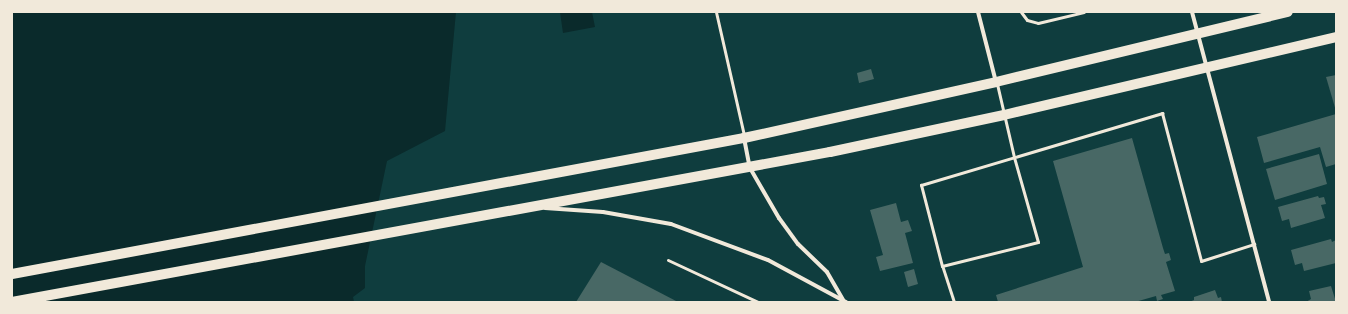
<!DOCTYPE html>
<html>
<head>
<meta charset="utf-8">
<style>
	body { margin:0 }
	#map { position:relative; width:1348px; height:314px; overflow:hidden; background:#0f3d3e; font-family:Literata,serif }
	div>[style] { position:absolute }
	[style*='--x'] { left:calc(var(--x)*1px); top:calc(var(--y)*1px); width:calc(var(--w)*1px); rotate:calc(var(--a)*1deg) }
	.water>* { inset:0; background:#0a2a2b }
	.building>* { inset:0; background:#486865 }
	.service>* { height:3px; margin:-1.5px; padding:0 1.5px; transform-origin:1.5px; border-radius:1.5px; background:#f1e9da }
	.minor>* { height:4px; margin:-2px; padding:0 2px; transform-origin:2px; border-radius:2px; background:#f1e9da }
	.primary>* { height:10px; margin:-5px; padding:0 5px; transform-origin:5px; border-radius:5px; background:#f1e9da }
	span { translate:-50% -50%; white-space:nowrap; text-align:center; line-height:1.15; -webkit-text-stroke:3px #f1e9da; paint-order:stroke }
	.frame { position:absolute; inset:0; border:13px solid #f1e9da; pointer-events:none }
</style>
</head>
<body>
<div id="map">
	<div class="water">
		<i style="clip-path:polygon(12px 12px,456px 12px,445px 131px,387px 161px,365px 266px,365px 288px,353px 297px,354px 302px,12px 302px)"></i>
		<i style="clip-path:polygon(560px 12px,592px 12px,595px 27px,563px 33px)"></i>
	</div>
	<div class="building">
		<i style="clip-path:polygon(871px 69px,874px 79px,859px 83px,857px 73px)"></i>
		<i style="clip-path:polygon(1336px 75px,1336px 111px,1326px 77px)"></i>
		<i style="clip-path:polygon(1336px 114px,1336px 164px,1326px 167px,1320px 147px,1264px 163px,1257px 137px)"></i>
		<i style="clip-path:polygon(1132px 138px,1163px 248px,1165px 254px,1169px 253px,1171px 260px,1166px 262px,1175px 291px,1161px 295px,1163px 299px,1157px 301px,1156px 296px,1135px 302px,998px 302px,996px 295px,1083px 267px,1053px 161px)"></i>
		<i style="clip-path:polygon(1319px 154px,1327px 184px,1275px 200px,1266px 169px)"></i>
		<i style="clip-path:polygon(1318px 196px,1319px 198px,1324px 197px,1326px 204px,1321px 205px,1325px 218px,1291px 228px,1289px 219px,1282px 221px,1278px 207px)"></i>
		<i style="clip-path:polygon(896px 203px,901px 222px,908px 220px,912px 231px,905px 233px,913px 263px,880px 271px,876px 257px,883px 255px,870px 210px)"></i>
		<i style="clip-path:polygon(1331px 239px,1332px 242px,1336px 240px,1336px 263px,1304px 271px,1302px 263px,1295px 265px,1291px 250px)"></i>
		<i style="clip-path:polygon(601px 262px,678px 302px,576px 302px)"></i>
		<i style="clip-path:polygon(914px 269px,918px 284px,908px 287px,904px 272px)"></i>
		<i style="clip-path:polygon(1331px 286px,1336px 302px,1306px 302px,1311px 299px,1309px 291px)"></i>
		<i style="clip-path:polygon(1215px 290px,1218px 298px,1221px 297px,1222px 302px,1189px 302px,1194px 300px,1194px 297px)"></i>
	</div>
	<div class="service">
		<i style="--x:716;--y:12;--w:126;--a:77.2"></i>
		<i style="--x:1021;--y:12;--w:10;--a:53"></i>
		<i style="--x:1027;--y:20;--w:11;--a:15"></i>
		<i style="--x:1038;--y:23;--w:47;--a:-13.4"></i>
		<i style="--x:668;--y:260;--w:99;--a:25"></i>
		<i style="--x:942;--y:266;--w:99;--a:-14"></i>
		<i style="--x:1038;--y:242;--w:88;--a:-105.8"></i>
		<i style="--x:1014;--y:157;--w:75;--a:-103.1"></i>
		<i style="--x:954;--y:302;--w:38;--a:-108"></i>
		<i style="--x:942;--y:266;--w:84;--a:-104.5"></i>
		<i style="--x:921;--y:185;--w:252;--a:-16.6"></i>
		<i style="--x:1162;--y:113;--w:153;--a:75.2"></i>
		<i style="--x:1201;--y:261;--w:56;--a:-17.8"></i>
	</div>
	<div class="minor">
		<i style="--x:978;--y:12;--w:72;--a:75.6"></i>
		<i style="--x:1192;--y:12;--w:300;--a:75.1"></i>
		<i style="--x:744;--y:138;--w:31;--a:79"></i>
		<i style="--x:750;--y:168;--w:58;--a:59.9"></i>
		<i style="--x:779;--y:218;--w:32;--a:54"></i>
		<i style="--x:798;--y:244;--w:40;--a:44"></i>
		<i style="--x:827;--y:272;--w:32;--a:60"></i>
		<i style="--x:545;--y:208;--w:58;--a:3.9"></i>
		<i style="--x:603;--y:212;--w:69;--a:10"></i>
		<i style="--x:671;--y:224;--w:103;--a:20.4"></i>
		<i style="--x:768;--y:260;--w:89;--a:28.3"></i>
	</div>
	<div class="primary">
		<i style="--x:12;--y:274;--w:745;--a:-10.53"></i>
		<i style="--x:744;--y:138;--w:258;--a:-12.5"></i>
		<i style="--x:996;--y:82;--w:300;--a:-13.5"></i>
		<i style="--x:12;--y:302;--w:832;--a:-10.39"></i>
		<i style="--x:830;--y:152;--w:178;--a:-12"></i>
		<i style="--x:1004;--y:115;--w:341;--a:-13.2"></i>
	</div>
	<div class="frame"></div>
</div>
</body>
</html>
